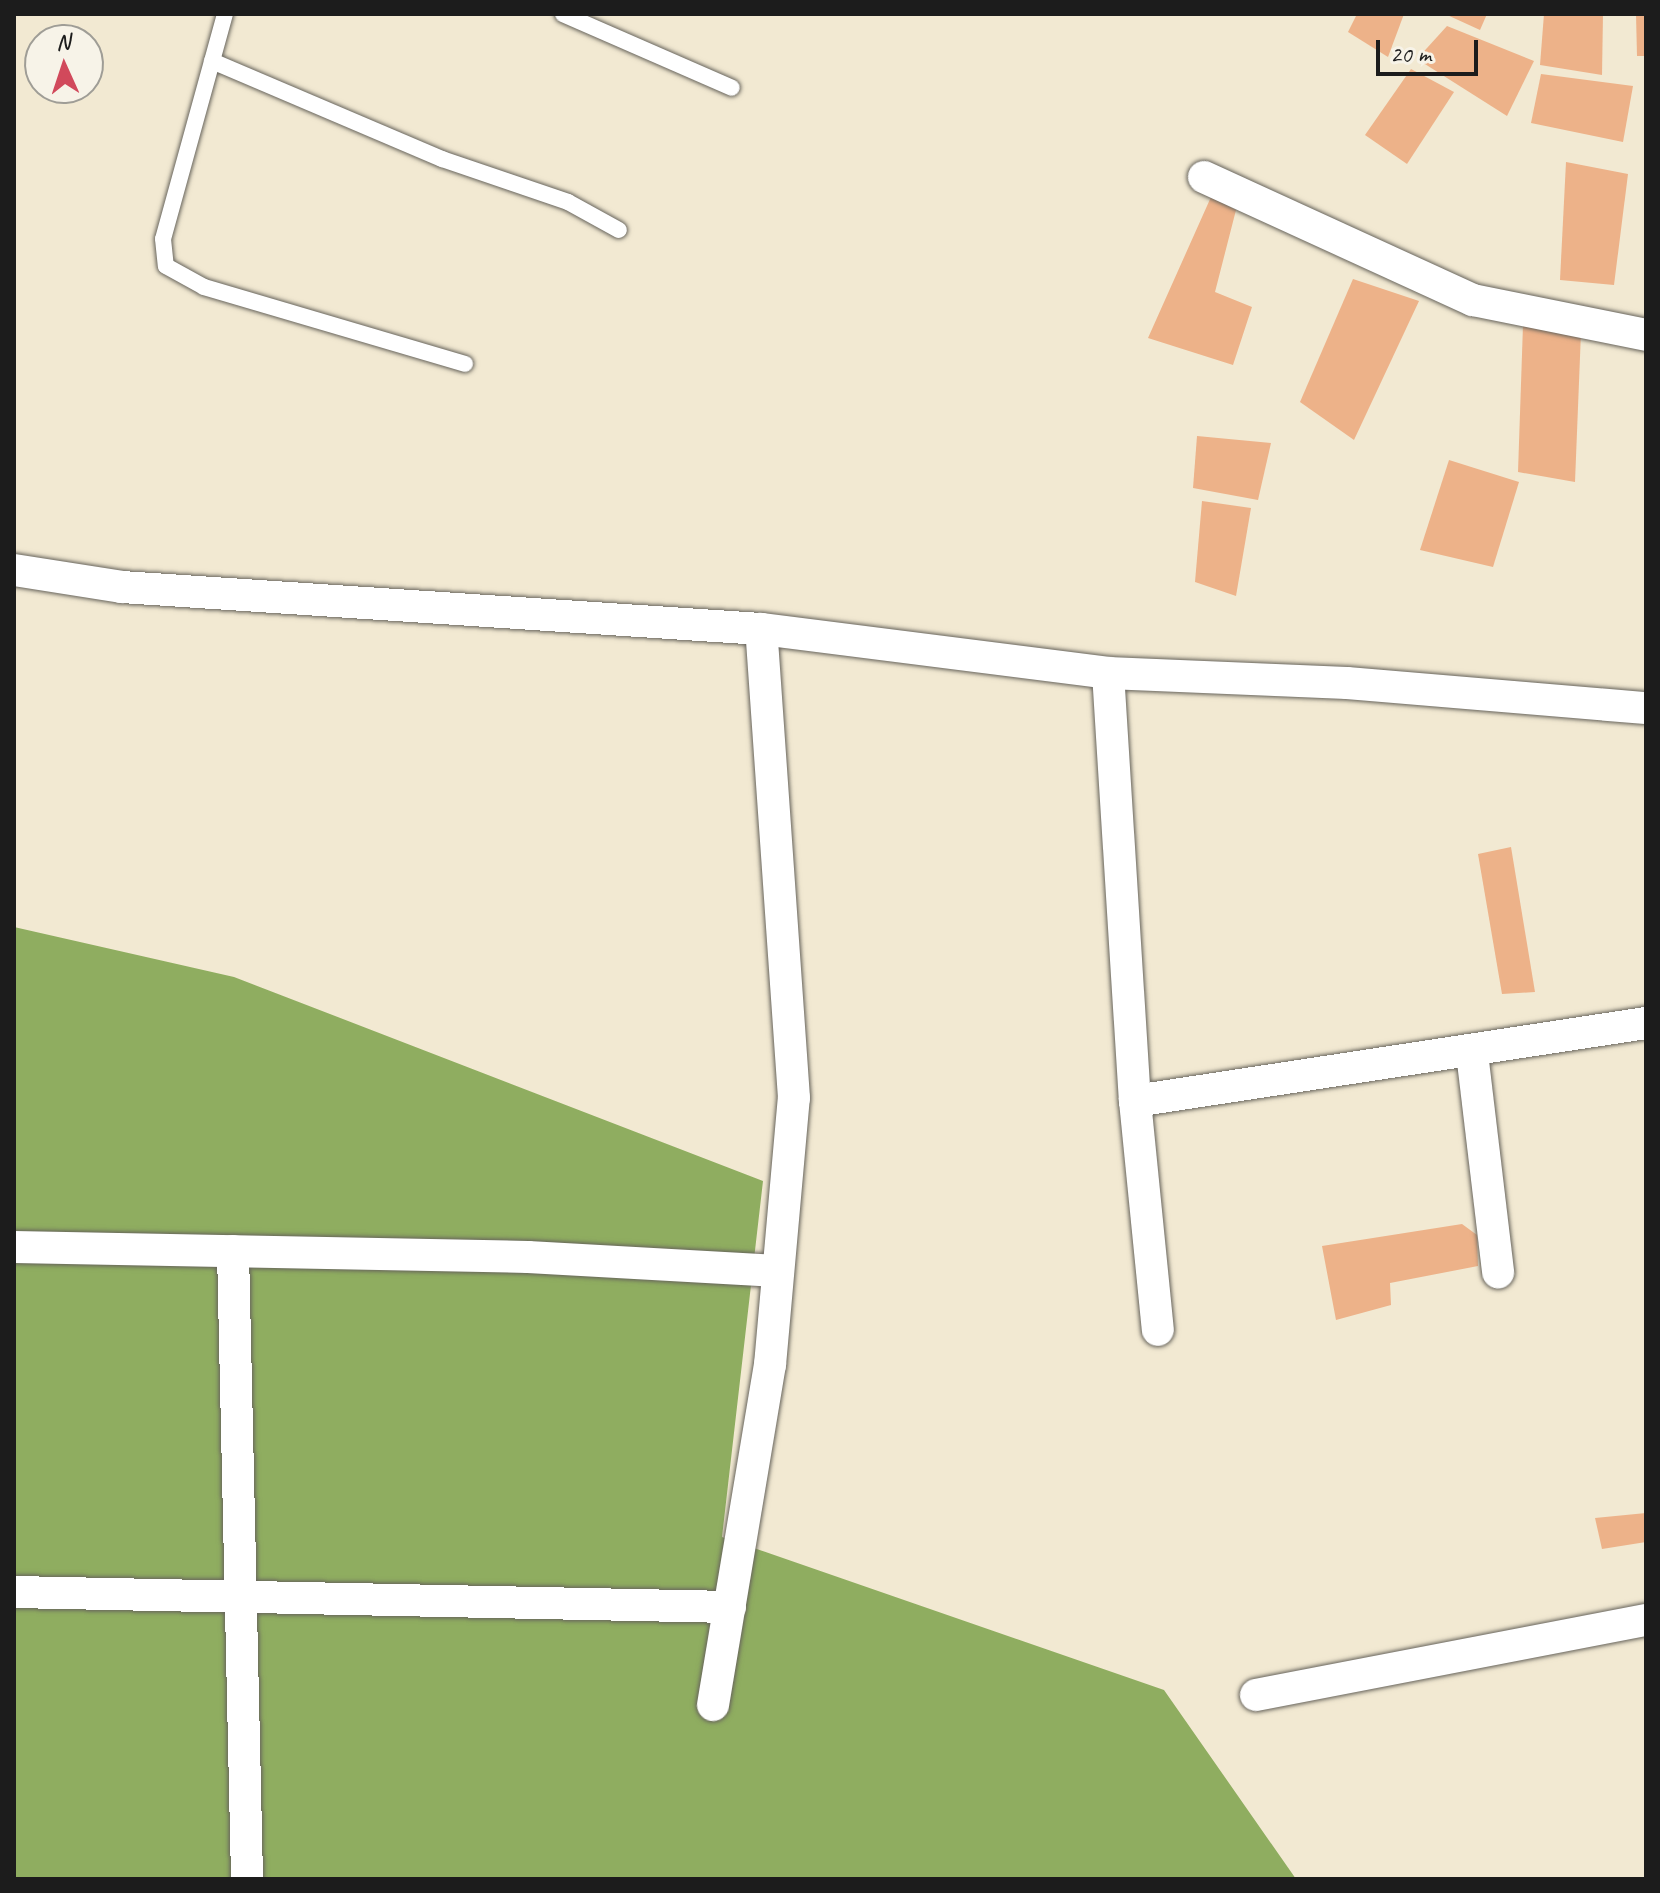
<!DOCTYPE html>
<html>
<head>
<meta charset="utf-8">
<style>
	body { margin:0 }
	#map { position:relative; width:1660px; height:1893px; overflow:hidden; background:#f2e9d2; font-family:Caveat,sans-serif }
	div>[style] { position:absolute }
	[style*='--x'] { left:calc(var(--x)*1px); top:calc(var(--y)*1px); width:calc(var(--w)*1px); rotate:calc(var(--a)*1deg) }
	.forest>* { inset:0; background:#8fad60 }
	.building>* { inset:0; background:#edb289 }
	.roads { filter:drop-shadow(0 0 2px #67645c) drop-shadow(0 0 2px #67645c) }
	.service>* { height:16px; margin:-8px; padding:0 8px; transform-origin:8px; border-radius:8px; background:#fff }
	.minor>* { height:32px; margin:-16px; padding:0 16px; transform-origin:16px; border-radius:16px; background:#fff }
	span { translate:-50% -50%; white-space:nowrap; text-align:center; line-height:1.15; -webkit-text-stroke:6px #f7f3e8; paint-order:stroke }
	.frame { position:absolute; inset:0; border:16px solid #1c1c1c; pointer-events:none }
	.north { position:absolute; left:24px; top:24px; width:80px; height:80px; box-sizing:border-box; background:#f7f3e8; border:2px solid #9f9d96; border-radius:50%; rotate:357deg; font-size:22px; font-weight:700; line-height:32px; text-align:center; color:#1c1c1c }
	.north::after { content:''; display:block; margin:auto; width:28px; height:36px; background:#d1495b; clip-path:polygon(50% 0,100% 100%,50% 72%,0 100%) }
	.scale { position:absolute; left:1376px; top:40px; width:102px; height:36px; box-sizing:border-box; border:4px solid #1c1c1c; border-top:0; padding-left:10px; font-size:24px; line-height:28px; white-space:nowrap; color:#1c1c1c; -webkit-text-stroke:6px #f7f3e8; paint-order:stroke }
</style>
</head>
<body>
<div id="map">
	<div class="forest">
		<i style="clip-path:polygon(14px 927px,234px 977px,763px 1181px,722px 1537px,1164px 1690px,1296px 1879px,14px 1879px)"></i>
	</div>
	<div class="building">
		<i style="clip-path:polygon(1357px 14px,1404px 14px,1388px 57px,1348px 32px)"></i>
		<i style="clip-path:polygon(1445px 14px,1487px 14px,1480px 30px)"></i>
		<i style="clip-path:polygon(1544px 14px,1603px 14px,1602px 75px,1540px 65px)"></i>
		<i style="clip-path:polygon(1636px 14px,1646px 14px,1646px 56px,1637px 56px)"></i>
		<i style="clip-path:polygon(1447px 26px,1534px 61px,1507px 116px,1417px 59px)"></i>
		<i style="clip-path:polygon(1411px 69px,1454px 92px,1407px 164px,1365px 135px)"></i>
		<i style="clip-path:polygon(1541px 74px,1633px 86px,1623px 142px,1531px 123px)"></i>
		<i style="clip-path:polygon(1566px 162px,1628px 174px,1614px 285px,1560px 280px)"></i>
		<i style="clip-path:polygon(1211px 197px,1236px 210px,1215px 292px,1252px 307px,1233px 365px,1148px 338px)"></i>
		<i style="clip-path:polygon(1353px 279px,1419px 301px,1354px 440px,1300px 402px)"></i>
		<i style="clip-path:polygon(1523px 325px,1581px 332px,1575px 482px,1518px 472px)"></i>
		<i style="clip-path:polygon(1197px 436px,1271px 443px,1258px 500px,1193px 488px)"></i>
		<i style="clip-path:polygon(1449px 460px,1519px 482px,1493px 567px,1420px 550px)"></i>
		<i style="clip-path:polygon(1202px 501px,1251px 508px,1236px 596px,1195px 582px)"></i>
		<i style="clip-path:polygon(1511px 847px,1535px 992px,1502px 994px,1478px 854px)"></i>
		<i style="clip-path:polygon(1462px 1224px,1477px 1235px,1478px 1266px,1390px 1283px,1391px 1305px,1336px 1320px,1322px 1246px)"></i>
		<i style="clip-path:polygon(1646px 1513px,1646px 1542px,1602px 1549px,1595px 1518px)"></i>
	</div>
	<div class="roads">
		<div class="service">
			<i style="--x:225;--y:14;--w:233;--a:105.4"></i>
			<i style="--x:163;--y:239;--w:27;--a:84"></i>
			<i style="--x:166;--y:266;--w:43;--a:28.9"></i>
			<i style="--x:204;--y:287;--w:272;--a:16.4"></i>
			<i style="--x:563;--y:14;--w:184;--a:23.6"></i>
			<i style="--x:212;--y:61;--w:250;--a:23.1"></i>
			<i style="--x:442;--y:159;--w:133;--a:18.8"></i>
			<i style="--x:568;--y:202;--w:58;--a:28.8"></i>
		</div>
		<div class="minor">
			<i style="--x:1204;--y:177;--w:296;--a:24.6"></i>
			<i style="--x:1473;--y:300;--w:177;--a:11.4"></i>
			<i style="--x:14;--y:570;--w:109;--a:8.9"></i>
			<i style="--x:122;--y:587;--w:640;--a:3.76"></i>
			<i style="--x:761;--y:629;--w:350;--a:7.2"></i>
			<i style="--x:1108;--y:673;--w:239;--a:2.4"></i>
			<i style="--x:1347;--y:683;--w:300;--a:4.8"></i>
			<i style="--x:1108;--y:673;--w:429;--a:86.4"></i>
			<i style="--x:1135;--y:1101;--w:517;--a:-8.68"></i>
			<i style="--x:1472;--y:1053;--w:221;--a:83.2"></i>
			<i style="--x:1135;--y:1101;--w:230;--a:84.3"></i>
			<i style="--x:14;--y:1247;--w:514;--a:1.11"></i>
			<i style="--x:528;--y:1257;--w:250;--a:3.2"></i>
			<i style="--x:233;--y:1251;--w:628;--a:88.72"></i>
			<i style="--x:14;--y:1592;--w:716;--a:1.2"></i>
			<i style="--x:1256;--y:1695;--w:397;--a:-10.9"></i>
			<i style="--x:713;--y:1705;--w:345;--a:-80.5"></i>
			<i style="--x:770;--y:1365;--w:268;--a:-84.9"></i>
			<i style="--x:794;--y:1098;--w:470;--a:-94"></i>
		</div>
	</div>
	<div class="frame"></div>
	<div class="north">N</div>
	<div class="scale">20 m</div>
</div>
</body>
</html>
